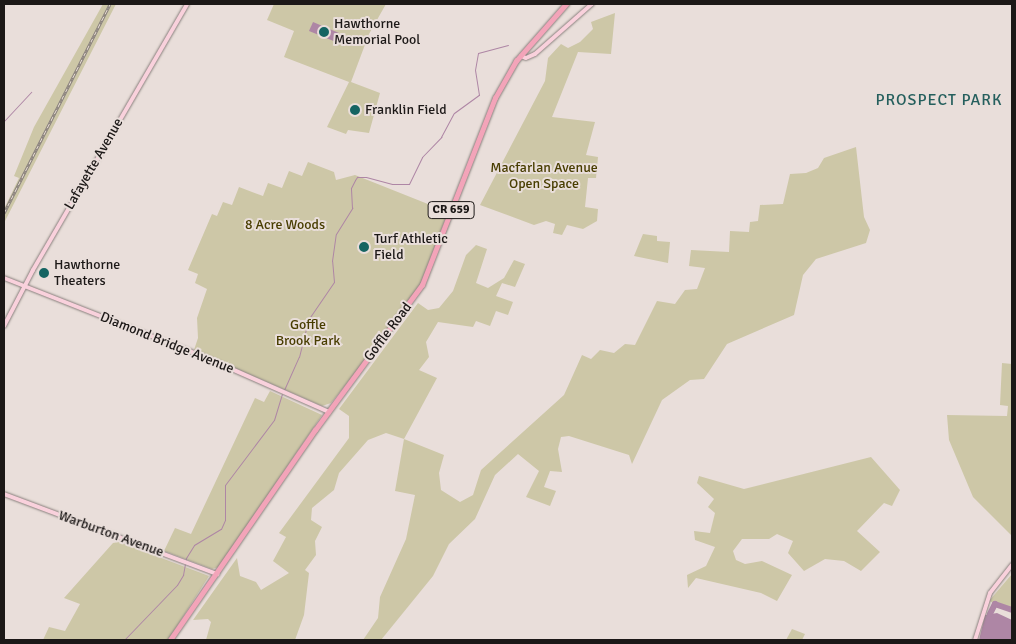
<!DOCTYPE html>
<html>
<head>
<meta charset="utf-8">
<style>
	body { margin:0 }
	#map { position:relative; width:1016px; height:644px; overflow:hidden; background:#e9deda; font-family:Signika,sans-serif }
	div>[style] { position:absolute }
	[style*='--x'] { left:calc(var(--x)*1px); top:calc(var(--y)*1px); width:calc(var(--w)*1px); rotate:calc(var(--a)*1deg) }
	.green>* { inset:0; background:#cdc7a7 }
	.water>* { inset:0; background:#ae86a5 }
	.stream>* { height:1px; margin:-0.5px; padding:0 0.5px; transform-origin:0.5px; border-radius:0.5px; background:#ae86a5 }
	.river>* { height:5.5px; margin:-2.75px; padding:0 2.75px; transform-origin:2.75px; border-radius:2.75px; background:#ae86a5 }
	.roads { filter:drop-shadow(0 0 1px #89807d) drop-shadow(0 0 1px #89807d) }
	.secondary>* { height:4px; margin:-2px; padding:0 2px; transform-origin:2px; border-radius:2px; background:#f9d1dc }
	.primary>* { height:4.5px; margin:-2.25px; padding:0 2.25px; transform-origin:2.25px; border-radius:2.25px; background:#f3a4b9 }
	.rail>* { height:3px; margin-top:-1.5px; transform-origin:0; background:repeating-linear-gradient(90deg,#e9deda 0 4px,#88807e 0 8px); box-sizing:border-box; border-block:1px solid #88807e }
	.dots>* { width:14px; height:14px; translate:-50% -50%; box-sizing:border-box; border:2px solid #e9deda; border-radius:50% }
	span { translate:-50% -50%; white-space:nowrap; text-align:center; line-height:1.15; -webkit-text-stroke:4px #e9deda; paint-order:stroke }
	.shield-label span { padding:1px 4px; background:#e9deda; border:1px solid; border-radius:4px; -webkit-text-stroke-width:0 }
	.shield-label { font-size:12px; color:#1c1817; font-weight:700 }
	.poi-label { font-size:14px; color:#1c1817 }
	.left { translate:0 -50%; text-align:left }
	.street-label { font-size:14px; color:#1c1817 }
	.park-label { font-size:14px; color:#483d00 }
	.quarter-label { font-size:16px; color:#255f5d; letter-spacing:1px }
	.frame { position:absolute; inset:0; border:5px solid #1c1817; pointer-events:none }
</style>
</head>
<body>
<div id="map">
	<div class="green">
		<i style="clip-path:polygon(103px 4px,116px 4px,4px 223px,4px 209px,19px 178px,14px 176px,34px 127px)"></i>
		<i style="clip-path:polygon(274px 4px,386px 4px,369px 34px,351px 82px,380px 93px,369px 133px,348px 130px,346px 134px,327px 127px,349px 82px,284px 57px,294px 31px,267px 20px)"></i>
		<i style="clip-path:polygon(615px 13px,611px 54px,578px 52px,552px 117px,595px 122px,586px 155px,598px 157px,596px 178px,588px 178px,585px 207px,598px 209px,597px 221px,583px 229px,567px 225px,562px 235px,553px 233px,555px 224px,546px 221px,534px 225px,480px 205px,545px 81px,548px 58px,561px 44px,568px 48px,580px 42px,593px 29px,591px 22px)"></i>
		<i style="clip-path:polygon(856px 147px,864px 217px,870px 230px,866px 243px,816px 259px,803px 275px,794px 315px,727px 344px,704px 379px,690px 380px,662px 400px,632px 464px,629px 455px,569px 436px,561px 437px,558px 449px,562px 472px,550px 471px,544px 487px,556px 491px,550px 506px,526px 497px,539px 471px,518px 454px,495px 475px,475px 519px,449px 544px,433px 576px,381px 640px,363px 640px,378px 618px,380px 597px,406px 539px,415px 495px,395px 491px,404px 439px,386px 433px,368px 440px,339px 473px,334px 490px,312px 508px,311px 520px,322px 527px,315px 541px,316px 555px,305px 570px,309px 573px,304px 615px,295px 640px,206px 640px,211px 622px,208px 619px,193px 620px,237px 558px,240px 576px,256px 582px,261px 590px,289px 573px,273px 561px,286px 537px,279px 533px,349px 438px,349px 416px,339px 409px,418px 303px,428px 310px,439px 308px,453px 291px,466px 255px,476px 245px,487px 249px,476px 283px,488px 288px,504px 278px,514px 260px,525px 264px,515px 287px,502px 283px,496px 296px,513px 302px,508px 315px,496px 311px,490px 326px,476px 321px,473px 327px,438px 322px,426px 342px,429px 357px,419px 370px,437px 378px,404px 439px,444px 455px,439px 473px,441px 490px,460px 502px,473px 495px,481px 470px,564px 395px,582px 355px,591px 359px,600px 350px,614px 353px,625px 344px,635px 345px,657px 301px,675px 304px,685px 290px,697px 289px,705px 268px,689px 266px,691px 250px,729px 252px,730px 231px,749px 232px,750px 222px,758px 221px,760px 205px,783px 204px,790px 174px,806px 173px,818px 168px,824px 158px)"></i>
		<i style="clip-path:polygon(308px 162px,334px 172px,336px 180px,355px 175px,448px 212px,420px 285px,391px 328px,331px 403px,322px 406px,194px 350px,198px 338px,197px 318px,207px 289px,195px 283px,198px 274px,188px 270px,212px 214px,217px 216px,223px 202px,232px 205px,239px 187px,263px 196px,268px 183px,282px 188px,289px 171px,302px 176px)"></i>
		<i style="clip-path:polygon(643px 234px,657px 236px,657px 241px,670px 242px,668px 263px,634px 256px)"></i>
		<i style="clip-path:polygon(1002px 363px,1012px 364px,1012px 536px,973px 497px,949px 440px,947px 415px,1007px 416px,1008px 406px,1000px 405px)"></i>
		<i style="clip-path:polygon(270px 391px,322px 415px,219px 567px,212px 569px,164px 551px,175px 528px,191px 534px,255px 398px,264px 402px)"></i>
		<i style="clip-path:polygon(871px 457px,900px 490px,892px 506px,884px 503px,857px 531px,880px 552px,861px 571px,844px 561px,825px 559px,804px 571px,788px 553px,793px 541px,777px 534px,769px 539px,742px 539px,733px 551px,736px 560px,745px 564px,762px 561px,792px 575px,777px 601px,761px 593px,696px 578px,688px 588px,687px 575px,706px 566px,715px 547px,695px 540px,694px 531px,710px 533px,715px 513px,708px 507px,714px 499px,697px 483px,699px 476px,744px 489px)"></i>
		<i style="clip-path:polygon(119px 542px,209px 576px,170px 637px,167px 640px,43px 640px,49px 627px,65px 631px,80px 604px,64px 598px,113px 543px)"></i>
		<i style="clip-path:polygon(1012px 574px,1012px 611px,989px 601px)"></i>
		<i style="clip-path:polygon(792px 629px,805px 634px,802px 640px,786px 640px)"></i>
	</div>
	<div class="water">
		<i style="clip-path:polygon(313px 22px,339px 33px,336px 42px,309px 31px)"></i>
		<i style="clip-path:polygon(997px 613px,1012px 620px,1012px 640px,979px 640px,985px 615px)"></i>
	</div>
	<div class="stream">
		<i style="--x:4;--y:121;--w:40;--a:-47"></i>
		<i style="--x:284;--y:390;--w:36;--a:-66"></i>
		<i style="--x:299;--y:357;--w:38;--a:-76"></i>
		<i style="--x:308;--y:320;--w:46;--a:-55.6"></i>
		<i style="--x:334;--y:282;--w:21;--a:-95"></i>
		<i style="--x:332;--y:261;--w:27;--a:-82"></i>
		<i style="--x:336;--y:234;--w:31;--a:-58"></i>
		<i style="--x:352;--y:208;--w:20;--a:-93"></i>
		<i style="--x:351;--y:188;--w:9;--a:-63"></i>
		<i style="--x:355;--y:180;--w:4;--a:-56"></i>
		<i style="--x:357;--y:177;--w:9;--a:0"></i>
		<i style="--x:366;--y:177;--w:27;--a:15"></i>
		<i style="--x:392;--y:184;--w:17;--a:0"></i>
		<i style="--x:409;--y:184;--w:30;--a:-64"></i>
		<i style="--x:422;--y:157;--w:28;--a:-46"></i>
		<i style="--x:441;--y:137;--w:27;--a:-62"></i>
		<i style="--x:454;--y:113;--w:31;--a:-36"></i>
		<i style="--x:479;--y:95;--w:25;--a:-99"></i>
		<i style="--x:475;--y:70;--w:17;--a:-80"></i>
		<i style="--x:478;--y:53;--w:31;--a:-15"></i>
		<i style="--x:124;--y:640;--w:76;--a:-46.1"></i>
		<i style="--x:177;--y:585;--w:12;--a:-59"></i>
		<i style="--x:183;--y:575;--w:17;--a:-80"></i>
		<i style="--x:186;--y:558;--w:15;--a:-58"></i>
		<i style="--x:194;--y:545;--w:31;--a:-31"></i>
		<i style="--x:221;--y:529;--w:10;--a:-66"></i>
		<i style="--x:225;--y:520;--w:35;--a:-90"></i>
		<i style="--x:225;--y:485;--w:81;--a:-53"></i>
		<i style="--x:274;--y:420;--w:27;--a:-73"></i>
	</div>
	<div class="river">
		<i style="--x:990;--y:614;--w:11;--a:-63"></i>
		<i style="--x:995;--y:604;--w:18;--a:19"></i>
	</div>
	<div class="roads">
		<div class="secondary">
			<i style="--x:521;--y:56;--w:5;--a:22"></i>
			<i style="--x:526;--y:58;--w:10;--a:-24"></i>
			<i style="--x:535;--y:54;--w:76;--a:-41.3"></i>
			<i style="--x:4;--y:278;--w:213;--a:21.5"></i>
			<i style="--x:202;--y:356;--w:139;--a:23.8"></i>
			<i style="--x:4;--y:326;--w:63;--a:-62.6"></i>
			<i style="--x:33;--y:270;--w:307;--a:-59.9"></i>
			<i style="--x:4;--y:494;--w:228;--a:20.6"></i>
			<i style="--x:975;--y:640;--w:49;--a:-72.3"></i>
			<i style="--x:990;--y:593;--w:36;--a:-52"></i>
		</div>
		<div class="primary">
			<i style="--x:170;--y:640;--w:255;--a:-55.4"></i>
			<i style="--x:315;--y:430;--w:180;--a:-53.6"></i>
			<i style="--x:422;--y:285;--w:201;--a:-68.7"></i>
			<i style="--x:495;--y:98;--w:43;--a:-60.4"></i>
			<i style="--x:516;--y:61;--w:76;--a:-48.7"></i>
		</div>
	</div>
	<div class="rail">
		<i style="--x:4;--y:213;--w:234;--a:-63.1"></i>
	</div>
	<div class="dots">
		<i style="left:324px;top:32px;background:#156462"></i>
		<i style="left:355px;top:110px;background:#156462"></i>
		<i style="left:364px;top:247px;background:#156462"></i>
		<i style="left:44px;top:273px;background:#156462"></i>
	</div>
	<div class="shield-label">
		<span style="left:451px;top:210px">CR 659</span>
	</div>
	<div class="poi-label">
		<span class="left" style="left:334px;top:32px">Hawthorne<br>Memorial Pool</span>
		<span class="left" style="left:365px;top:110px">Franklin Field</span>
		<span class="left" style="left:374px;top:247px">Turf Athletic<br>Field</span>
		<span class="left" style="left:54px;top:273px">Hawthorne<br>Theaters</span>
	</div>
	<div class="street-label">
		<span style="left:94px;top:164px;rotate:-60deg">Lafayette Avenue</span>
		<span style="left:388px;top:332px;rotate:-53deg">Goffle Road</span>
		<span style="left:167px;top:343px;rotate:22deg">Diamond Bridge Avenue</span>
		<span style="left:111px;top:534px;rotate:20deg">Warburton Avenue</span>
	</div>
	<div class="park-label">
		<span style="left:544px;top:176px">Macfarlan Avenue<br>Open Space</span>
		<span style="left:285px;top:225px">8 Acre Woods</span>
		<span style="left:308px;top:333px">Goffle<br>Brook Park</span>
	</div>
	<div class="quarter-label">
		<span style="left:939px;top:100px">PROSPECT PARK</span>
	</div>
	<div class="frame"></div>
</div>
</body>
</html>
